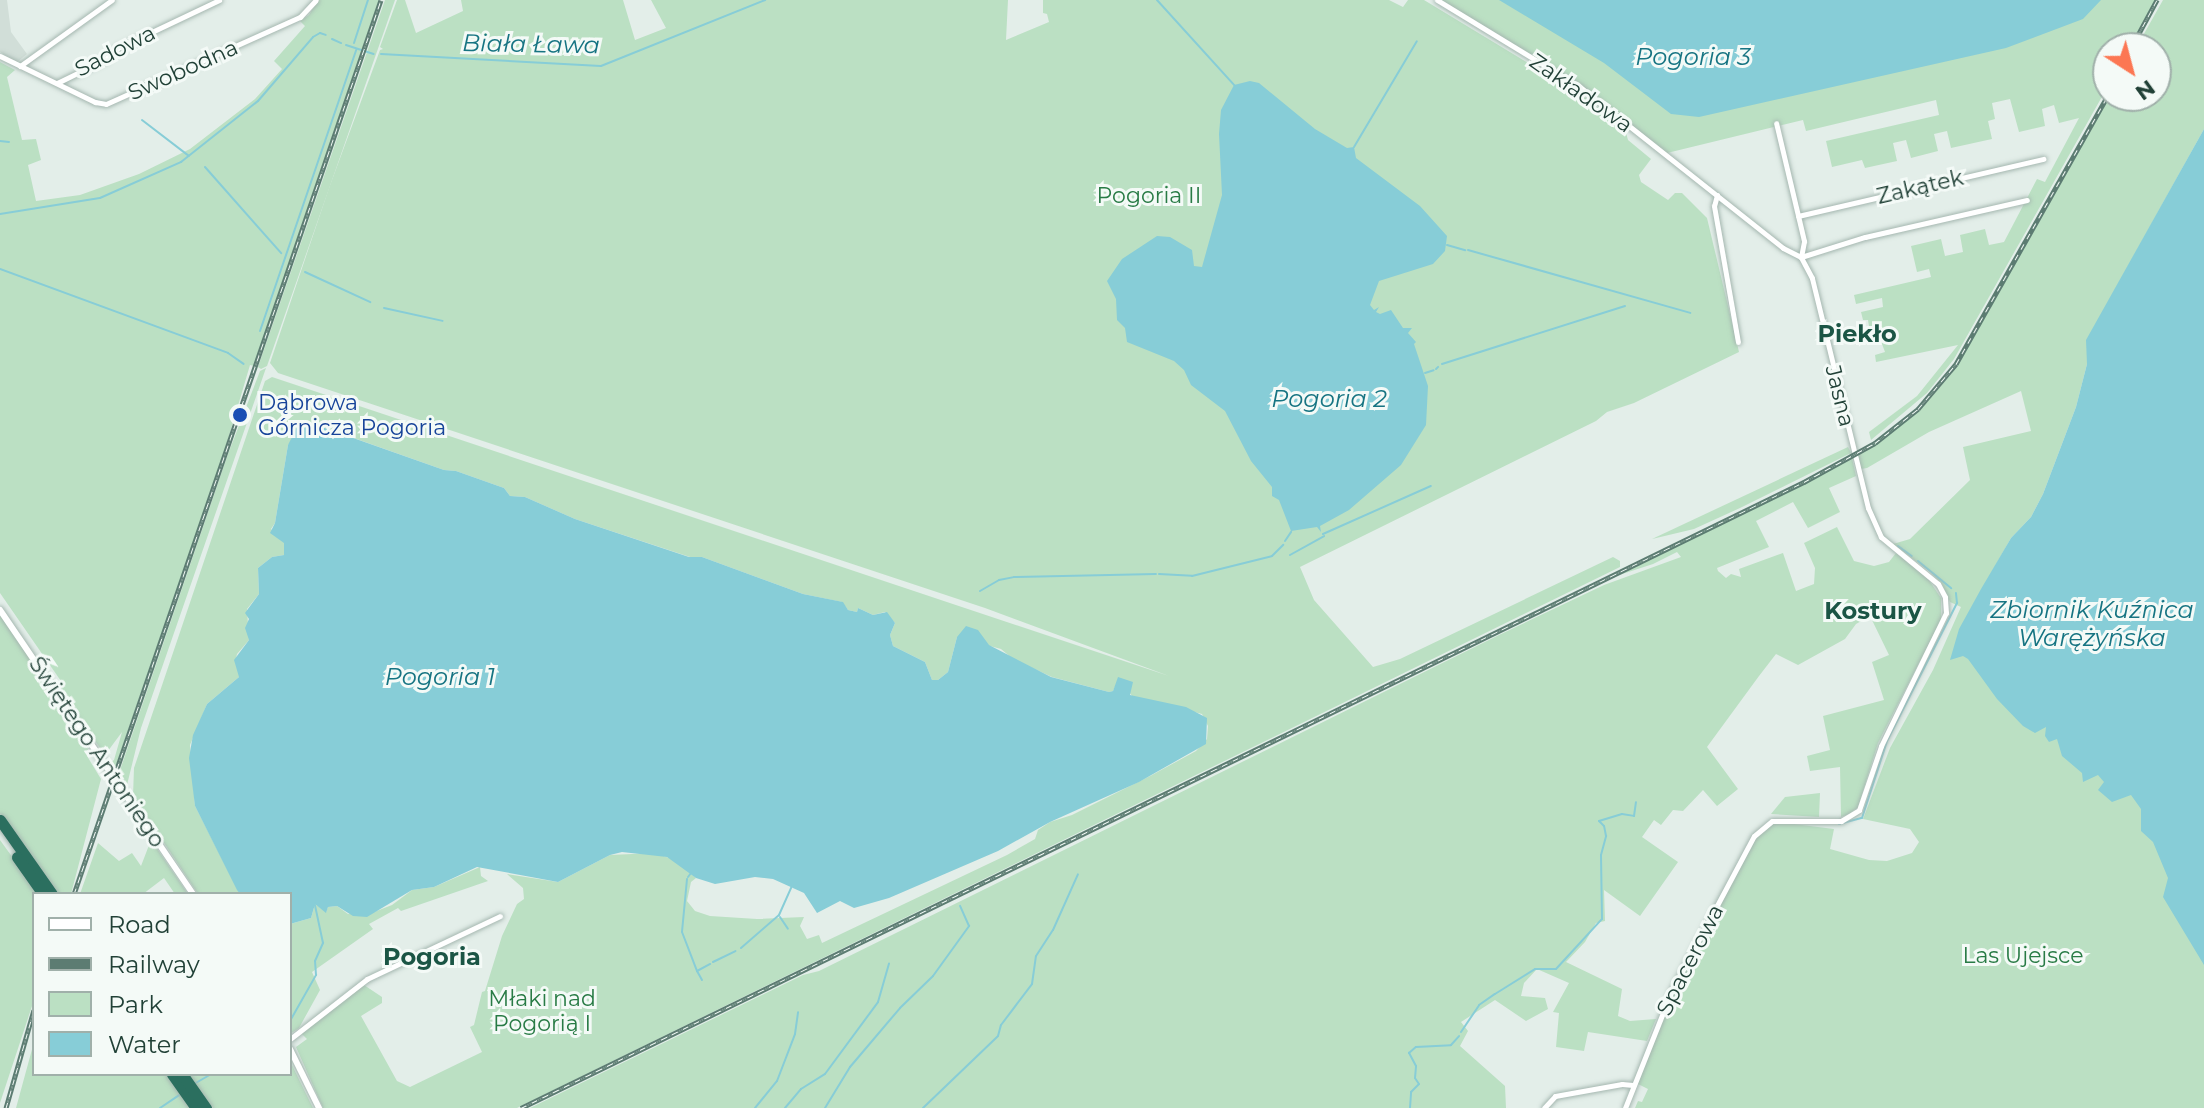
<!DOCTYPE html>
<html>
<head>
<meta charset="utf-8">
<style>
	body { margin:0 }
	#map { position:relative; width:2204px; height:1108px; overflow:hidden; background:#e3eee9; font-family:Montserrat,sans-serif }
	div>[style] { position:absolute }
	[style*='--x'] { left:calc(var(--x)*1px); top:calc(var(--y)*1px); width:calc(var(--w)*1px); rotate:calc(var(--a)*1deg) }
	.built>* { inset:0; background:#d1ded8 }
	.green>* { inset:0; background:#bbe0c3 }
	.water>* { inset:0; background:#87cdd7 }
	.stream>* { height:2px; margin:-1px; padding:0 1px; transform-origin:1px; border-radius:1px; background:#87cdd7 }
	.roads { filter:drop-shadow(0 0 2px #a5b7b0) drop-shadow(0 0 2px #a5b7b0) }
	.minor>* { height:5px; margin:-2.5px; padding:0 2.5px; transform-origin:2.5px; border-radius:2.5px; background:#fff }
	.tertiary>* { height:6px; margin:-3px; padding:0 3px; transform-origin:3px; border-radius:3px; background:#fff }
	.motorway>* { height:11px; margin:-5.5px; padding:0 5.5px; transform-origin:5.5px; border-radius:5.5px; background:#2b6f5f }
	.rail>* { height:5px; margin-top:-2.5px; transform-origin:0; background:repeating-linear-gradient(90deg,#f4faf7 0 6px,#5c7c72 0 12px); box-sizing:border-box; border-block:2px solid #5c7c72 }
	.dots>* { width:22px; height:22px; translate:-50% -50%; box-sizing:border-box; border:4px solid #f4faf7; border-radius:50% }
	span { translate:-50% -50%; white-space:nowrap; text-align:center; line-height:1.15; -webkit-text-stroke:6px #f4faf7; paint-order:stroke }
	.street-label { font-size:22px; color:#214137 }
	.park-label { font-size:22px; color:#287b45 }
	.transit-label { font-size:22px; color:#164399 }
	.left { translate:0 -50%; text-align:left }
	.water-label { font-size:24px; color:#167482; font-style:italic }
	.neighbourhood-label { font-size:24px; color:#1b5545; font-weight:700 }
	.legend { position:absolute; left:32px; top:892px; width:260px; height:184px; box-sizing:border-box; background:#f4faf7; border:2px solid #a0b0aa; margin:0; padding:10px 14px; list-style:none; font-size:24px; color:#214137 }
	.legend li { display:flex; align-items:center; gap:16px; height:40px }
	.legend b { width:40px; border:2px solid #a0b0aa }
	.north { position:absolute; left:2092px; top:32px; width:80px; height:80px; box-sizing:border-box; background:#f4faf7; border:2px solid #a0b0aa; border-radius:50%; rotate:144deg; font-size:22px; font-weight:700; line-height:32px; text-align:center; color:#214137 }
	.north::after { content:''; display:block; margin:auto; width:28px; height:36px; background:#fc7753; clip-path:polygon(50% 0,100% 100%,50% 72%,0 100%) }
</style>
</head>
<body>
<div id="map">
	<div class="built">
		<i style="clip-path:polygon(0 0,7px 0,11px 32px,27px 54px,17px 62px,0 52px)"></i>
	</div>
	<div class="green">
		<i style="clip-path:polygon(318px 0,379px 0,254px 366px,250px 365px,224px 453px,114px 771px,109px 764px,114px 760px,122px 732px,105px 755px,68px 702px,59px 686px,63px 684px,0 593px,0 62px,15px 70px,7px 77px,22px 140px,36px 139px,41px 160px,28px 165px,36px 201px,80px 195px,139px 174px,190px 149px,255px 99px,282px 69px,274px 61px,305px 26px,300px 21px,309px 15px)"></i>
		<i style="clip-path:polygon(385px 0,395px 0,267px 366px,261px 369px,258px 367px)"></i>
		<i style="clip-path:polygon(397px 0,405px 0,416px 33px,463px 11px,461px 0,623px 0,635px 40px,666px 28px,651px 0,1008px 0,1006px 40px,1049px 22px,1047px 14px,1043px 13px,1043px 0,1389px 0,1403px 7px,1408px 0,1424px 0,1586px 98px,1625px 129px,1628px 140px,1651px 159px,1639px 175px,1641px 182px,1668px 200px,1675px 193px,1682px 193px,1707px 218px,1739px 352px,1634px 403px,1607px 412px,1596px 421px,1300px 567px,1314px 600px,1373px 667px,1400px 659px,1613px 557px,1620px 561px,1620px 567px,517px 1108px,323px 1108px,296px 1047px,307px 1039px,301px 1033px,364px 985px,382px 997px,382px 1003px,361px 1016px,397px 1081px,410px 1087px,482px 1052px,470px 1027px,474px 1025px,482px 992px,485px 991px,502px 936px,517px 904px,524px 899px,523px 888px,507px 874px,558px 882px,610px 855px,655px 853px,675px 860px,696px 878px,691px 882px,687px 901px,695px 911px,710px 916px,757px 919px,804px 917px,800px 926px,807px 939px,819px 935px,822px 943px,1007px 855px,1035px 839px,1038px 830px,1050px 822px,1072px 815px,1152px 775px,1196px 751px,1207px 739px,1208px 726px,1202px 714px,1132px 696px,1119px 678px,1113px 691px,1109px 692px,1052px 677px,1013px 659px,1001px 649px,957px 637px,948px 672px,938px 680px,932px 680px,925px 662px,893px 646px,890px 635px,895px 623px,885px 612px,873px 615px,858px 608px,857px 612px,848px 610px,842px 602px,803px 594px,702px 557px,690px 557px,575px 519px,525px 497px,510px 496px,504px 488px,456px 471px,444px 470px,317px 425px,288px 445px,275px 523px,271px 529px,285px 543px,284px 555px,272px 557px,258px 568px,259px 594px,247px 609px,249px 640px,237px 654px,235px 663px,239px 669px,239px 677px,207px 704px,190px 745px,195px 806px,240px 894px,198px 894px,133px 796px,134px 768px,265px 381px,272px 377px,1169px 676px,985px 608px,278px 373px,270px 363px,329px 188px,380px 50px,383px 49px,380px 47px)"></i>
		<i style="clip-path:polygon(1441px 0,2156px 0,2129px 48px,2108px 48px,2108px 86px,1954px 359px,1927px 393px,1871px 440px,1869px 432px,1917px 396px,1958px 345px,1876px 362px,1875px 355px,1885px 352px,1882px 344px,1872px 345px,1868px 320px,1863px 320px,1861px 312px,1883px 307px,1882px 298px,1856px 304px,1854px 295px,1931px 277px,1929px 269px,1917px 272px,1911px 246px,1941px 239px,1945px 256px,1963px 252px,1960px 235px,1985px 229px,1989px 245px,2004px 242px,2037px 179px,2045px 182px,2079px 118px,2059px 123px,2054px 105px,2042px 109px,2045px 126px,2019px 132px,2010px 99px,1992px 103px,1995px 119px,1988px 121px,1992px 139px,1951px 148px,1947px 131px,1934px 134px,1938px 151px,1911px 158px,1906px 140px,1893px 143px,1897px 161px,1865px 168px,1862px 160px,1832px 167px,1826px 141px,1939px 115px,1936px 100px,1806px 131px,1803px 120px,1667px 153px,1588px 91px)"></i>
		<i style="clip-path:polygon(2163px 0,2204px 0,2204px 129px,2087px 340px,2087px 364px,2076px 407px,2043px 494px,2031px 517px,2011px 538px,1969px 612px,2204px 840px,2204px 1108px,1635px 1108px,1638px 1101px,1642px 1102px,1648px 1089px,1636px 1083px,1675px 989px,1751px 844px,1765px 826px,1777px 822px,1834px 829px,1830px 849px,1869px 860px,1887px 861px,1912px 853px,1919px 842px,1910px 829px,1863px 819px,1890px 748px,1933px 670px,1961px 607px,1950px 602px,1942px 584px,1929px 571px,1893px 544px,1910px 539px,1970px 480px,1963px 447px,2031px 431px,2021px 391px,1929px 432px,1867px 468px,1861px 469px,1857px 456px,1921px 409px,1952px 373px,2109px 96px,2156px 96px,2156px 48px,2136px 48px)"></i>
		<i style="clip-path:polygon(266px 368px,141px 728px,126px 789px,118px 776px,228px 454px,260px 371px)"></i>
		<i style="clip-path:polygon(1848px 447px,1851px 453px,1740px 508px,1694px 529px,1652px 539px)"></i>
		<i style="clip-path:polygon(1852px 458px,1856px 476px,1829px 488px,1840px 512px,1808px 528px,1793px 502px,1756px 521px,1769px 547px,1717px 568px,1718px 571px,1726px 578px,1731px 574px,1741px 577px,1739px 569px,1783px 553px,1796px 591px,1814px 584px,1815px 568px,1804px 543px,1837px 527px,1854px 561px,1874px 566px,1889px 562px,1896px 553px,1929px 580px,1941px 598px,1941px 620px,1878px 743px,1858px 807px,1849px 814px,1841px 817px,1840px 767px,1810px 771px,1807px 756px,1830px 750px,1823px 716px,1884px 700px,1872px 662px,1889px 655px,1870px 616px,1856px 624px,1845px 639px,1798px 665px,1776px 654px,1759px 676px,1707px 747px,1738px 789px,1717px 806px,1703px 790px,1683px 811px,1673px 810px,1661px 825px,1654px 820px,1642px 837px,1678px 862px,1640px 916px,1604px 890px,1605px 921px,1596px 923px,1585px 942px,1566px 962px,1622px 989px,1618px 1016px,1630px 1021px,1656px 1019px,1647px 1041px,1588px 1032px,1584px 1051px,1556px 1047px,1559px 1013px,1553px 1012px,1569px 983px,1537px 969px,1524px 983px,1521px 996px,1545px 998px,1548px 1009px,1526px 1021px,1495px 1000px,1461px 1022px,1468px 1031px,1460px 1046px,1505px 1086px,1506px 1108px,530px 1108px,803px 975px,819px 971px,1499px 635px,1604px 585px,1681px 557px,1677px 552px,1653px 564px,1610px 578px)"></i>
		<i style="clip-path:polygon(0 614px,89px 744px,87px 756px,101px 779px,71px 894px,57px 894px,0 814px)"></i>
		<i style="clip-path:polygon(1820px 793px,1819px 817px,1771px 814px,1785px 797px)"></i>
		<i style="clip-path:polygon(0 840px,39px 894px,34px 894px,34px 1000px,0 1103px)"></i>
		<i style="clip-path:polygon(151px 840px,188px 894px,175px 894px,164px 878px,143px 894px,80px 894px,98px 843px,119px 861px,132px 853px,141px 866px)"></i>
		<i style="clip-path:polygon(480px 867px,481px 876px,488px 881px,401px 911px,398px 908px,369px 924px,373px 929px,312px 972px,320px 990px,299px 1028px,290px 1034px,290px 924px,311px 918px,315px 904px,326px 912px,328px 907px,337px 906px,348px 914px,374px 912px,392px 905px,412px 890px,434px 887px)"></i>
		<i style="clip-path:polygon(34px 1042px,34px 1074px,168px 1074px,192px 1108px,16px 1108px)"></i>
		<i style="clip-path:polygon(290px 1061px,313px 1108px,213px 1108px,188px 1074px,290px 1074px)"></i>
	</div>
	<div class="water">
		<i style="clip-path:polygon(1499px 0,2101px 0,2083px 19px,2006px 48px,1699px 117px,1671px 114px,1604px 63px)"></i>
		<i style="clip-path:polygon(1250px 81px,1259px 83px,1315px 129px,1347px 148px,1354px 147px,1356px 158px,1420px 206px,1447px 236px,1445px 251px,1433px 264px,1379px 281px,1370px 305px,1374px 310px,1379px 307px,1376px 312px,1380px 314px,1391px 310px,1403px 328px,1412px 328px,1408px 333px,1416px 342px,1414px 344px,1428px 386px,1426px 425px,1401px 465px,1349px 510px,1320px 526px,1321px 532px,1317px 527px,1291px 531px,1279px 500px,1272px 496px,1272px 487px,1251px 461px,1225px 411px,1191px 385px,1184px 370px,1174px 361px,1127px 342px,1125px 328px,1117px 320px,1116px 299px,1107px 281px,1122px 259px,1157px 236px,1170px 237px,1192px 250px,1194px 266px,1202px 267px,1222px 195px,1219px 134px,1221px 110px,1234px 85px)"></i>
		<i style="clip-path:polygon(2204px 129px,2204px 965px,2163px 897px,2168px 878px,2153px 842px,2141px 831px,2141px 809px,2131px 795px,2112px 802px,2098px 790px,2104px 782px,2098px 775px,2083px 782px,2082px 773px,2062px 756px,2057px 739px,2049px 742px,2045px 736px,2046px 727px,2035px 733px,2023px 726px,1997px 699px,1968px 659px,1963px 656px,1950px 660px,1959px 629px,1981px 589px,2011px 538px,2031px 517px,2043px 494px,2076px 407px,2087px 364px,2086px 340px)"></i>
		<i style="clip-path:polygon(305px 421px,444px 470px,456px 471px,504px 488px,510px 496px,525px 497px,575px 519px,689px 557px,702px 557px,803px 594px,843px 602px,848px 610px,857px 612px,858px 608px,873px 615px,887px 612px,895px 623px,890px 635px,893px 646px,925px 662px,932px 680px,938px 680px,948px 672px,957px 637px,966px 626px,978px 630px,989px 645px,1051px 677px,1109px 692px,1113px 691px,1118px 677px,1133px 682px,1130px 695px,1186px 707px,1207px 718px,1206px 744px,1139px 782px,1050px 822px,998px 851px,889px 898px,854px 908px,840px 901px,817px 913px,804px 893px,773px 879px,755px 877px,715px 884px,696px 878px,667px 857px,622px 852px,610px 855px,558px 882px,477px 867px,434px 887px,412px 890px,367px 917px,353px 916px,337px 906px,328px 907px,326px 913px,315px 904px,311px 918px,290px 924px,290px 894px,240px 894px,237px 890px,195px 806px,189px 758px,193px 735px,207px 704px,239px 677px,234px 660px,249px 640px,245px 628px,249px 619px,245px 613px,259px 594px,258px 568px,272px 557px,284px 555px,284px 543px,270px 533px,275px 523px,288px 445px,297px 427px)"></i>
	</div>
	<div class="stream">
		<i style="--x:1157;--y:0;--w:115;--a:47.8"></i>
		<i style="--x:332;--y:39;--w:10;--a:24"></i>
		<i style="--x:354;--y:43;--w:45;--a:-72"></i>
		<i style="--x:346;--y:45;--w:29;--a:18"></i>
		<i style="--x:381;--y:54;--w:220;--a:3.1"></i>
		<i style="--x:601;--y:66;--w:177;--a:-21.9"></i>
		<i style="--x:142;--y:120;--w:59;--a:37.5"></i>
		<i style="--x:0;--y:141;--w:9;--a:6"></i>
		<i style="--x:1354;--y:147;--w:123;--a:-59.3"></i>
		<i style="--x:205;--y:167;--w:115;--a:48.5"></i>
		<i style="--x:0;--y:214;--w:101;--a:-9.1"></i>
		<i style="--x:100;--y:198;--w:89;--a:-24"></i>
		<i style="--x:181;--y:162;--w:98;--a:-38.4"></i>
		<i style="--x:258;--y:101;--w:84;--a:-49.3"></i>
		<i style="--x:313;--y:37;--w:8;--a:-30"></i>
		<i style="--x:320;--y:33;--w:6;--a:18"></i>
		<i style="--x:1447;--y:245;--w:19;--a:16"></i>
		<i style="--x:1468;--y:250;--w:231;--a:15.8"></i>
		<i style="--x:0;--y:269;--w:243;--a:20.2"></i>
		<i style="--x:228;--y:353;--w:19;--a:35"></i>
		<i style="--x:305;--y:272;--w:72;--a:24.8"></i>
		<i style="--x:384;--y:308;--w:60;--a:12.4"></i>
		<i style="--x:260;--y:331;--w:297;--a:-71.1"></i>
		<i style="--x:1442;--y:364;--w:192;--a:-17.6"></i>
		<i style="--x:1436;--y:369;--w:3;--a:-45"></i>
		<i style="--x:1425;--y:373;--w:9;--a:-18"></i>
		<i style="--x:1323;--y:534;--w:118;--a:-24"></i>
		<i style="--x:1285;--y:541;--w:11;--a:-56"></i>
		<i style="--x:1898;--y:546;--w:17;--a:36"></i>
		<i style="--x:1290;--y:555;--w:39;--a:-29"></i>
		<i style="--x:1918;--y:561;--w:43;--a:39.3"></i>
		<i style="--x:1159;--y:574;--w:33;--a:3"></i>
		<i style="--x:1192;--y:576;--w:82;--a:-14"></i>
		<i style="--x:1272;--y:556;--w:16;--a:-45"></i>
		<i style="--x:980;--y:591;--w:22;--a:-30"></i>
		<i style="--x:999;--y:580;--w:15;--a:-11"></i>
		<i style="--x:1014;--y:577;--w:142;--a:-1.2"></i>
		<i style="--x:1839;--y:824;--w:24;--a:-15"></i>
		<i style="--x:1862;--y:818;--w:81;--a:-72"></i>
		<i style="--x:1887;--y:741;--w:155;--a:-63.1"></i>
		<i style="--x:1957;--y:603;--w:10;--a:-96"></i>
		<i style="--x:688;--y:877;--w:5;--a:-53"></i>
		<i style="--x:687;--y:879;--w:53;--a:95.4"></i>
		<i style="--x:682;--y:932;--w:42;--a:69"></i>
		<i style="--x:780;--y:917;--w:14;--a:56"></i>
		<i style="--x:741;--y:948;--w:50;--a:-41"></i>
		<i style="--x:779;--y:915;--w:30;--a:-66"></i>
		<i style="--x:713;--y:962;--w:25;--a:-26"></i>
		<i style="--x:702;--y:980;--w:10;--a:-119"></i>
		<i style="--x:697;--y:971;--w:15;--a:-28"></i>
		<i style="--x:290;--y:1021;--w:53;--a:-60.5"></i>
		<i style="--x:316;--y:975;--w:14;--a:-94"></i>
		<i style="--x:315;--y:961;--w:20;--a:-66"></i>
		<i style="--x:323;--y:943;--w:40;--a:-102"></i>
		<i style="--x:1461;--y:1032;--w:32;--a:-56"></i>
		<i style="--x:1479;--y:1005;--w:19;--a:-35"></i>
		<i style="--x:1495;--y:994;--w:47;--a:-32"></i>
		<i style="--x:1535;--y:969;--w:21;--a:0"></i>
		<i style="--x:1556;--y:969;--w:68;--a:-47.4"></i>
		<i style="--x:1602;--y:919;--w:64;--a:-90.9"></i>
		<i style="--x:1601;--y:855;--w:20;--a:-75"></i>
		<i style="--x:1606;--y:836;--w:10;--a:-101"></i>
		<i style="--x:1604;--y:826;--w:7;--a:-135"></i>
		<i style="--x:1599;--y:821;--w:24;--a:-17"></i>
		<i style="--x:1622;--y:814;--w:12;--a:9"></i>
		<i style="--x:1634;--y:816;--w:14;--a:-82"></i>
		<i style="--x:194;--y:1084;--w:20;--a:-30"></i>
		<i style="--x:160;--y:1108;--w:23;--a:-34"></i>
		<i style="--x:755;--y:1108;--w:35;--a:-51"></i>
		<i style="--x:777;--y:1081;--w:50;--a:-69"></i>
		<i style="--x:795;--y:1034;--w:22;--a:-82"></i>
		<i style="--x:785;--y:1108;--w:25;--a:-50"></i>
		<i style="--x:801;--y:1089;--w:28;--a:-32"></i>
		<i style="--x:825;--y:1074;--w:89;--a:-53.6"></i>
		<i style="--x:878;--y:1002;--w:40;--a:-74"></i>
		<i style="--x:825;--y:1108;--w:48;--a:-58.6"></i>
		<i style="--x:850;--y:1067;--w:77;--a:-49.7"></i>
		<i style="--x:900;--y:1008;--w:46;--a:-44.1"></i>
		<i style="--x:933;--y:976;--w:62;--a:-54.2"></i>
		<i style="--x:969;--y:926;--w:22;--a:-114"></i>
		<i style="--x:923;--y:1108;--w:104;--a:-43.8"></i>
		<i style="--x:998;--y:1036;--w:11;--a:-75"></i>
		<i style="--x:1001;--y:1025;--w:51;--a:-52.9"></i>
		<i style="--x:1032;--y:984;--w:28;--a:-82"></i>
		<i style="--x:1036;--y:956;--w:31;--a:-57"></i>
		<i style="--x:1053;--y:930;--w:61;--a:-65.9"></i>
		<i style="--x:1410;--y:1108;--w:16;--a:-86"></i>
		<i style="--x:1411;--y:1092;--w:11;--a:-45"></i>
		<i style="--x:1419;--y:1084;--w:7;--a:-124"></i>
		<i style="--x:1415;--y:1078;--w:12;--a:-85"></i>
		<i style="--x:1416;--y:1066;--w:15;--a:-118"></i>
		<i style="--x:1409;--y:1053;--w:9;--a:-41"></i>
		<i style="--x:1416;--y:1047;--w:35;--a:-3"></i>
		<i style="--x:1451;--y:1045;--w:12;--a:-48"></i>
	</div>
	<div class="roads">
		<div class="minor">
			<i style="--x:1437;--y:0;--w:167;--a:31.3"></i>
			<i style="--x:1580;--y:87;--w:259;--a:38.4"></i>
			<i style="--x:1783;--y:248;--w:20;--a:27"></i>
			<i style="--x:0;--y:56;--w:106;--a:25.8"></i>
			<i style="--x:95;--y:102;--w:11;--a:10"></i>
			<i style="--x:106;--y:104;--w:213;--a:-24.2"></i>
			<i style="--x:300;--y:17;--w:23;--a:-47"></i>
			<i style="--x:20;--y:66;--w:113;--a:-35.7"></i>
			<i style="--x:57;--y:83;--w:52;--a:-26.1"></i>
			<i style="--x:104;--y:60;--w:18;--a:-41"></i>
			<i style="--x:118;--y:48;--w:112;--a:-25.4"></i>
			<i style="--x:1717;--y:195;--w:11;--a:105"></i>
			<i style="--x:1714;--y:206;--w:138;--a:80"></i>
			<i style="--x:1798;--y:216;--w:252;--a:-13.1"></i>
			<i style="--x:1801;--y:257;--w:67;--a:-17.4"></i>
			<i style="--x:1865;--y:237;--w:166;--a:-12.9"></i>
			<i style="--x:290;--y:1039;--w:98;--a:-37.9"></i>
			<i style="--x:367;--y:979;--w:147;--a:-25.3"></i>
			<i style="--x:1544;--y:1108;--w:16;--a:-47"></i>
			<i style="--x:1555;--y:1096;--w:68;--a:-10.2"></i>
			<i style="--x:1622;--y:1084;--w:11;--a:5"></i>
			<i style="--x:1625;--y:1108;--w:127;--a:-68.3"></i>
			<i style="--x:1672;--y:990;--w:174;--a:-62"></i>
			<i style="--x:1754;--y:836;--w:23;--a:-40"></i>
			<i style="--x:1772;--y:821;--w:69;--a:0"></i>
			<i style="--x:1841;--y:821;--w:21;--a:-31"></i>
			<i style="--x:1859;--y:810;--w:68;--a:-71"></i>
			<i style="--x:1881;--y:746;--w:148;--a:-64"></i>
			<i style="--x:1946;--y:613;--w:16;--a:-94"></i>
			<i style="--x:1945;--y:597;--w:15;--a:-118"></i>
			<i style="--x:1938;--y:584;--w:74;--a:-140.5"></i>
			<i style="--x:1881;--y:537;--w:32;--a:-114"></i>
			<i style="--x:1868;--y:508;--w:237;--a:-103.7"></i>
			<i style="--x:1812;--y:278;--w:24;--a:-118"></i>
			<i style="--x:1801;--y:257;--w:16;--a:-79"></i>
			<i style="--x:1804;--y:241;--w:121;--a:-103.3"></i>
		</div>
		<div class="tertiary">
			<i style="--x:0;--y:610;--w:343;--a:55.8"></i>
			<i style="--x:290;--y:1049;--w:66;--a:63.8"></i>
		</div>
		<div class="motorway">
			<i style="--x:0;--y:820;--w:90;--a:54.9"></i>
			<i style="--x:17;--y:857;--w:45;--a:54.9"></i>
			<i style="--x:172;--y:1074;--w:42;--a:54.8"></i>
			<i style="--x:182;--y:1074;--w:42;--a:54.8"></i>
		</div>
	</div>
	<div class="rail">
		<i style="--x:2131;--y:48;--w:55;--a:-61.6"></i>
		<i style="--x:74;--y:894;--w:945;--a:-71.05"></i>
		<i style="--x:6;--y:1108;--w:102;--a:-74.1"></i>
		<i style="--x:521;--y:1108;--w:1428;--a:-26.01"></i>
		<i style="--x:1804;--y:482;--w:81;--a:-28.8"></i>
		<i style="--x:1875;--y:443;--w:55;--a:-38.3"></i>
		<i style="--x:1918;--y:409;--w:59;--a:-49.8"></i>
		<i style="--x:1956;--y:364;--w:309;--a:-60.5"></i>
	</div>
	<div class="dots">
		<i style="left:240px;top:415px;background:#1a4fb4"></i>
	</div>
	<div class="street-label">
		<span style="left:115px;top:51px;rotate:-27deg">Sadowa</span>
		<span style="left:183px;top:70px;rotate:-24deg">Swobodna</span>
		<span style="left:1581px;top:93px;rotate:35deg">Zakładowa</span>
		<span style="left:1920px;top:187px;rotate:-13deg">Zakątek</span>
		<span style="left:1840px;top:396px;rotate:76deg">Jasna</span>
		<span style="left:97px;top:752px;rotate:56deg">Świętego Antoniego</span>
		<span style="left:1690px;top:960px;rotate:-63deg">Spacerowa</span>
	</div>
	<div class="park-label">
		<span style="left:1149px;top:196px">Pogoria II</span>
		<span style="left:2023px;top:956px">Las Ujejsce</span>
		<span style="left:542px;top:1011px">Młaki nad<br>Pogorią I</span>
	</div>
	<div class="transit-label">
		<span class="left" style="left:258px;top:415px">Dąbrowa<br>Górnicza Pogoria</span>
	</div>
	<div class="water-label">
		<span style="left:531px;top:44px;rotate:1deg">Biała Ława</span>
		<span style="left:1693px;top:57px">Pogoria 3</span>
		<span style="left:1329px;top:399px">Pogoria 2</span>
		<span style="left:2092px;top:624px">Zbiornik Kuźnica<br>Warężyńska</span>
		<span style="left:440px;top:677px">Pogoria 1</span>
	</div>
	<div class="neighbourhood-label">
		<span style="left:1857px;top:334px">Piekło</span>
		<span style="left:1873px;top:611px">Kostury</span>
		<span style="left:432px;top:957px">Pogoria</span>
	</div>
	<ul class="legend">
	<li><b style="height:10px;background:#fff"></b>Road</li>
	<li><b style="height:10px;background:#5c7c72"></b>Railway</li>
	<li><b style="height:22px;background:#bbe0c3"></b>Park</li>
	<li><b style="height:22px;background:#87cdd7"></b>Water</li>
	</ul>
	<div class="north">N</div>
</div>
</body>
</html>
